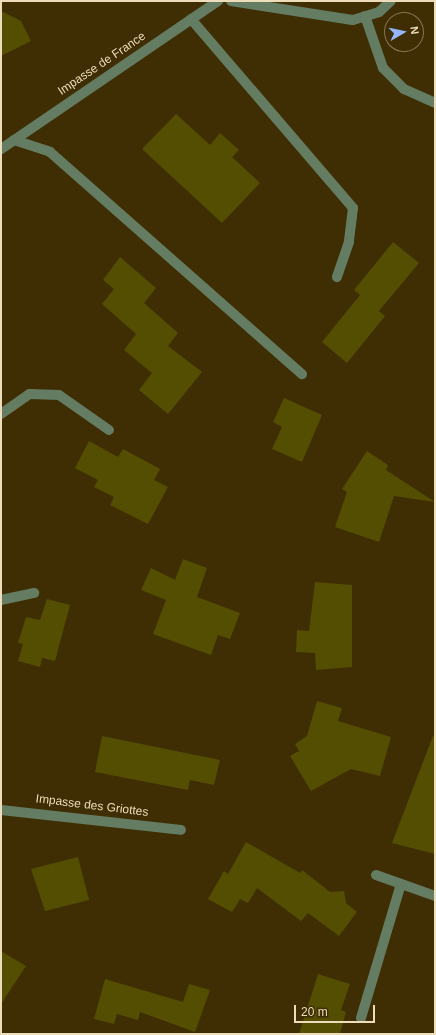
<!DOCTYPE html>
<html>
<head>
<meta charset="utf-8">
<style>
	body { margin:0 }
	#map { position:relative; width:436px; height:1035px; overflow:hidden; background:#3f2e04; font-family:Arial,sans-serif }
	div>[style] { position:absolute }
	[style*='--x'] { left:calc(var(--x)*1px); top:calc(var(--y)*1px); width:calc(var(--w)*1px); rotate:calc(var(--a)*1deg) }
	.building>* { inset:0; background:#534e02 }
	.minor>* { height:10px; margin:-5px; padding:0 5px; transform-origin:5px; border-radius:5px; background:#637c62 }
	span { translate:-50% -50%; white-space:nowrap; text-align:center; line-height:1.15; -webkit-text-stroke:3px #3f2e04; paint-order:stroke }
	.street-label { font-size:12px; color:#eeddba }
	.frame { position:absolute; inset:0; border:2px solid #eeddba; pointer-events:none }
	.north { position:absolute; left:384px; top:12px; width:40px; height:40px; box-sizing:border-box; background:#3f2e04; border:1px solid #85744d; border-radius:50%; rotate:81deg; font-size:11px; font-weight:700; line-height:16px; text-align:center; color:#eeddba }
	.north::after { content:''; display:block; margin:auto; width:14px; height:18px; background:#95b6fd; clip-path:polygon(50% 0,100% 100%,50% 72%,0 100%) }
	.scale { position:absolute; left:294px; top:1005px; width:81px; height:18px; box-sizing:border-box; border:2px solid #eeddba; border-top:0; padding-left:5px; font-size:12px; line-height:14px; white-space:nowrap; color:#eeddba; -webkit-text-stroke:3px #3f2e04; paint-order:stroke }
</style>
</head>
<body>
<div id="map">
	<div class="building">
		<i style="clip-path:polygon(1px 11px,21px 21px,31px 41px,1px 56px)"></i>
		<i style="clip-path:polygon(176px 114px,210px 145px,220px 133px,239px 150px,232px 157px,260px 183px,222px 223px,142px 149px)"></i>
		<i style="clip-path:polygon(393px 242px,419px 263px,379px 311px,385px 316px,347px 363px,322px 342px,360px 295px,354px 290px)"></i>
		<i style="clip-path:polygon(120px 257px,156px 288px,144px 303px,178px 333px,168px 346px,202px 372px,168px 414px,139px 390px,152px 373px,124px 350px,136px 334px,102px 304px,114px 289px,103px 280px)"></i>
		<i style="clip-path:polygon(284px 398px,322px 415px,302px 462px,272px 449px,282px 427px,273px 422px)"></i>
		<i style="clip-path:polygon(89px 441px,118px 457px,123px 449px,160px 469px,154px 480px,168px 487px,148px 524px,110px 505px,114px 497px,94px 487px,98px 480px,75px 468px)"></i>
		<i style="clip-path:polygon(367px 451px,388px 465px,386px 470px,435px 502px,394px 496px,379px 542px,335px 527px,347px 492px,342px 489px)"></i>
		<i style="clip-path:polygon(183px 559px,207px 568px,197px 597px,240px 613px,230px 639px,218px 635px,211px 655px,153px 634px,166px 600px,141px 590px,151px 568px,175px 580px)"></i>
		<i style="clip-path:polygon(315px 582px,352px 585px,352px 667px,316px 670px,315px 653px,296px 652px,297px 630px,309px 631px)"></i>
		<i style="clip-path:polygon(47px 599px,70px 605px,55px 661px,42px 658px,40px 667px,18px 661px,23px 644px,18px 643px,26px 617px,40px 620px)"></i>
		<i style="clip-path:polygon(317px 701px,342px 708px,338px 721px,391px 737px,380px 776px,351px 769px,311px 791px,290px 756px,299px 751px,295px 744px,307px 736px)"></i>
		<i style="clip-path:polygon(102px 736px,220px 760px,214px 785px,190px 780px,188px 790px,95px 772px)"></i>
		<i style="clip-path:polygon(433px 736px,435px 736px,435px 854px,392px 843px)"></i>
		<i style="clip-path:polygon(246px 842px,300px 873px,302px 870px,330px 892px,344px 891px,346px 903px,357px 912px,339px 936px,308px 913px,301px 921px,257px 888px,248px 903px,240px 899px,232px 912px,208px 899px,224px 871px,228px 874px)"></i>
		<i style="clip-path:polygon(78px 857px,89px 900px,45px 911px,31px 869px)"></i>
		<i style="clip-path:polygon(1px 951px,26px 966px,1px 1004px)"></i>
		<i style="clip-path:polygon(318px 974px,350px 984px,341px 1010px,346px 1012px,340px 1034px,299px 1034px)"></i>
		<i style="clip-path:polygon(105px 979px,183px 1002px,189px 984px,210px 990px,195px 1032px,140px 1012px,138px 1020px,117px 1014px,114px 1024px,94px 1019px)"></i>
	</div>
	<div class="minor">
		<i style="--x:231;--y:1;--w:123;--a:8.9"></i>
		<i style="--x:353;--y:20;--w:27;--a:-17"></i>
		<i style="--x:379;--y:12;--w:16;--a:-43"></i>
		<i style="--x:365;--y:16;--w:55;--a:70.9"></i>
		<i style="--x:383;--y:68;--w:30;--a:45"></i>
		<i style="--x:404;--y:89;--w:34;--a:24"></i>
		<i style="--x:191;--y:19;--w:249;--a:49.4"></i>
		<i style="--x:353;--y:208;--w:34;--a:97"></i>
		<i style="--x:349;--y:242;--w:37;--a:109"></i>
		<i style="--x:14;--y:140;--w:38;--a:18"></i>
		<i style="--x:50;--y:152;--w:336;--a:41.4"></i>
		<i style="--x:1;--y:149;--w:263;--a:-34.3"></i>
		<i style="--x:1;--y:414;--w:35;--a:-35"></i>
		<i style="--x:30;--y:394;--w:29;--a:2"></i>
		<i style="--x:59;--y:395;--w:61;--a:35"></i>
		<i style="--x:1;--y:600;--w:34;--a:-12"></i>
		<i style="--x:1;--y:810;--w:181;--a:6.3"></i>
		<i style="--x:376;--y:875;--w:63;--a:19.6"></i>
		<i style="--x:361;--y:1018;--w:140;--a:-73.4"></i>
	</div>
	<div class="street-label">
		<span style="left:102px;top:64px;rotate:-34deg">Impasse de France</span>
		<span style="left:92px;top:806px;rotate:7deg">Impasse des Griottes</span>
	</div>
	<div class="frame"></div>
	<div class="north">N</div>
	<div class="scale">20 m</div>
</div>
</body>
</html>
